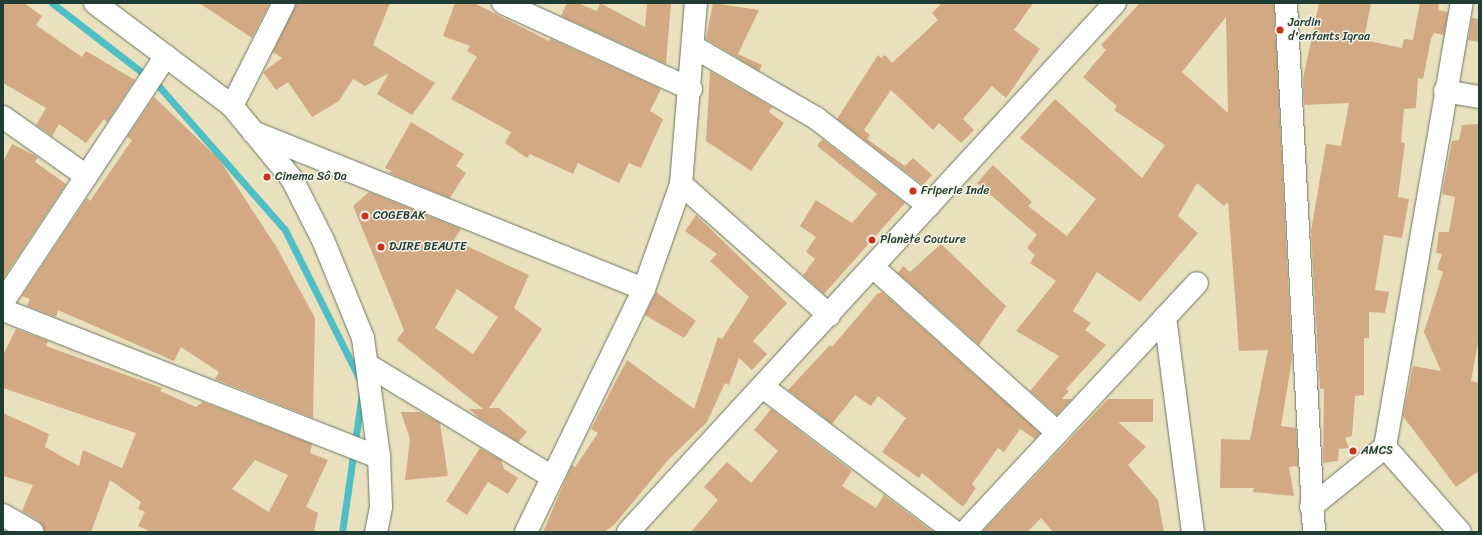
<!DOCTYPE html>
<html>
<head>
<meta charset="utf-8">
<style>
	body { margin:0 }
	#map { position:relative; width:1482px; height:535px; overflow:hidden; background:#e9e1bd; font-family:Sriracha,sans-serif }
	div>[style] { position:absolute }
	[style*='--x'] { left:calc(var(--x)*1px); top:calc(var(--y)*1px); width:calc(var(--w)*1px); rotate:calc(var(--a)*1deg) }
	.stream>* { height:7px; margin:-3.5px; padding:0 3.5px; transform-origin:3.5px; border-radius:3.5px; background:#4fbec5 }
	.building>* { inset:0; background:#d3a983 }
	.roads { filter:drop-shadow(0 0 1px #667664) drop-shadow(0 0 1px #667664) }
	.minor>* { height:22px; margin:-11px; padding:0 11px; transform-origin:11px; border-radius:11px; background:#fff }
	.major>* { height:22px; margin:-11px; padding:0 11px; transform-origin:11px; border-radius:11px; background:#fff }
	.dots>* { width:11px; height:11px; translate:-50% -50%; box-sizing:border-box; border:2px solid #f7f3e8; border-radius:50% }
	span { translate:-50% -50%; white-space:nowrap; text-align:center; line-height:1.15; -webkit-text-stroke:3px #f7f3e8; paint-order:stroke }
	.poi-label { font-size:12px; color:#1f3d34 }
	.left { translate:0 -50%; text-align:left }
	.frame { position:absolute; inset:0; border:4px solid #1f3d34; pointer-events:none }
</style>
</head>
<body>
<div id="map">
	<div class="stream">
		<i style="--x:52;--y:3;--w:131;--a:37.6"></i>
		<i style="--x:156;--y:83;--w:196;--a:48.7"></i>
		<i style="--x:285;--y:230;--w:170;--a:63.4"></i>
		<i style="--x:342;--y:532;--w:139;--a:-81.8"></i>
	</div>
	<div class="building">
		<i style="clip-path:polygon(3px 3px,24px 3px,42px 16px,36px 25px,82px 57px,86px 51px,135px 80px,107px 122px,104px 119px,86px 143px,59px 124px,52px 136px,36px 125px,46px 108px,3px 83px)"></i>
		<i style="clip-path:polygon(199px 3px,270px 3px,252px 38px)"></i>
		<i style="clip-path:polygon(296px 3px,390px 3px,373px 45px,435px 83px,412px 115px,377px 94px,389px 73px,365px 86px,353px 79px,339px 101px,312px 117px,288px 82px,276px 90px,263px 72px,282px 58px,273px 52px)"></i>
		<i style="clip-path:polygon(455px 3px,474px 3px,549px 41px,551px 39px,661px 89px,650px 111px,663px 119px,641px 168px,629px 163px,619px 183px,578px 163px,573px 174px,530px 154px,527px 158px,505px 143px,511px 132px,451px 99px,477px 57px,467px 51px,470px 46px,443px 36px)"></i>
		<i style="clip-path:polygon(567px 3px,578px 3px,597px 11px,600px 3px,645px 27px,647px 3px,671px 3px,666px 64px,561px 16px)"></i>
		<i style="clip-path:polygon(713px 3px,759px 10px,738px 54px,762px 65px,759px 71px,706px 39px)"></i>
		<i style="clip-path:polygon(942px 3px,1033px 3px,1014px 30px,1040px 49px,1006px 98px,992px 86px,963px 119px,974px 130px,961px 143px,939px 123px,933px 130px,891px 90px,864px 130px,870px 135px,867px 139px,905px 166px,913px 158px,932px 175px,923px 185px,837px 119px,878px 55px,881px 58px,885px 55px,892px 63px,938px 20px,932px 13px)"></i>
		<i style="clip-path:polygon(evenodd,1140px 3px,1274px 3px,1292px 359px,1281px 426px,1296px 428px,1298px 466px,1289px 467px,1294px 496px,1253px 492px,1254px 488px,1220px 488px,1221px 439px,1250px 440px,1268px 350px,1239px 351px,1228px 202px,1224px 206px,1197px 183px,1178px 216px,1198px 233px,1140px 302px,1097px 272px,1073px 311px,1091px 323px,1085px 330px,1106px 345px,1066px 389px,1069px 391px,1062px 399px,1072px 399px,1057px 415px,1030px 391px,1059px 356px,1016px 331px,1056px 281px,1030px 263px,1035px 255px,1027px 248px,1037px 235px,977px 183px,993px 165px,1032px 202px,1028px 206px,1067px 236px,1096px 199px,1020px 138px,1055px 99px,1142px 178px,1165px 145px,1114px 110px,1117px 106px,1083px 77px,1106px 50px,1101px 45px,1140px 3px,1226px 17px,1228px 113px,1182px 72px,1226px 17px)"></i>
		<i style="clip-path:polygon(1319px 3px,1371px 3px,1364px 40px,1402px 48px,1404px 39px,1413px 40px,1420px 3px,1439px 3px,1438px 10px,1448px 12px,1444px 35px,1434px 33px,1431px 39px,1423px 79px,1418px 78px,1416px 108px,1404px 109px,1401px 142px,1405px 143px,1398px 197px,1409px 199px,1402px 238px,1384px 235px,1375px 290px,1389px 292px,1385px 313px,1369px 312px,1369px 338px,1364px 338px,1364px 395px,1355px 396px,1352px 436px,1345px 438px,1349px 448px,1339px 449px,1338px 461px,1323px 463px,1324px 389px,1320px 389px,1311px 231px,1326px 144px,1341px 146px,1349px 103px,1304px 105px,1303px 79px)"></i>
		<i style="clip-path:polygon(1472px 18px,1479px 19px,1479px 42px,1468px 40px)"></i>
		<i style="clip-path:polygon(710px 71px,772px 107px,769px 112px,784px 123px,751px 171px,706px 141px)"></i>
		<i style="clip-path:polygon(154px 97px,219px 159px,277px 248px,315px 318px,313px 418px,215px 379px,219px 372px,181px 347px,174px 361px,58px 310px,56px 317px,27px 306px,30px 299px,22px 296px,87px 198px,90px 201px,132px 140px,127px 137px)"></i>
		<i style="clip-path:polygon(411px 122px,464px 154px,456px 166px,466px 173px,450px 198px,389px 173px,392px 171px,385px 168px)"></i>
		<i style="clip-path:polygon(1479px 124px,1479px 337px,1471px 381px,1479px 383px,1479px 471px,1456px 487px,1403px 416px,1413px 366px,1441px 371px,1424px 332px,1443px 272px,1437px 269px,1442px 254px,1436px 253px,1439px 232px,1449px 232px,1455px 197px,1442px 194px,1452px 141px,1459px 140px,1462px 125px)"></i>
		<i style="clip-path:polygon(822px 139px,905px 203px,824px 294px,803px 275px,815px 259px,806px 252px,816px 237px,800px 226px,816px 200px,852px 223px,877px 194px,817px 146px)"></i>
		<i style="clip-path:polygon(12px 144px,38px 157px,35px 162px,66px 184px,3px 279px,3px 162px)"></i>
		<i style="clip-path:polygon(evenodd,369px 192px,461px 229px,454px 240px,529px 275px,514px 308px,542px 329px,489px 408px,499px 408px,527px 432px,518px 442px,478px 417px,469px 409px,483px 409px,397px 340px,404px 330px,353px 206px,369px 192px,457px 289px,498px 317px,473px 354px,435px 328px,457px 289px)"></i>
		<i style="clip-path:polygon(696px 215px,787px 303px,753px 341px,767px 354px,752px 370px,739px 358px,729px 385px,725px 383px,707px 422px,668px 460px,614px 525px,604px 532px,543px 532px,572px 465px,575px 467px,598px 433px,591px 429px,627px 360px,694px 409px,718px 337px,722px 339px,749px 297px,710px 261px,717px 254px,685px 231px)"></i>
		<i style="clip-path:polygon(941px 244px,1006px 306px,979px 345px,898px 273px,903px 266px,910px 272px)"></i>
		<i style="clip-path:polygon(656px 292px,696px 321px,684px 338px,645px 315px)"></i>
		<i style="clip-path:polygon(882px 292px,1040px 433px,1035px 439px,1020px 429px,1004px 452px,998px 448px,972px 484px,976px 488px,963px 507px,922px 473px,919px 478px,882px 452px,906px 418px,878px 396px,871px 406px,855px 395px,832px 424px,788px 390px,830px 345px,832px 347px,877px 294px)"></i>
		<i style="clip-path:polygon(evenodd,16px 329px,48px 341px,46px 346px,162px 388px,160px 391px,196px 407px,203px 402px,312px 444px,310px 453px,328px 460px,306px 507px,318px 513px,314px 532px,151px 532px,138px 526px,145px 512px,138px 509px,141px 502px,110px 480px,91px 532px,45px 532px,39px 521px,22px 511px,33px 485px,3px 476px,3px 413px,49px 434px,45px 447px,79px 466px,83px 450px,122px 468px,136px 433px,3px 388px,3px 355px,16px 329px,255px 460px,288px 475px,269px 512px,232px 489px,255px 460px)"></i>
		<i style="clip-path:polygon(1108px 399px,1153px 399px,1153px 422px,1118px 422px,1146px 447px,1128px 465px,1158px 500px,1164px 532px,1053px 532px,1041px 518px,1027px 532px,982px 532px)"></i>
		<i style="clip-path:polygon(771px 409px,852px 471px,842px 486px,876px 508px,884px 495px,933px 532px,691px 532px,718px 500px,704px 487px,727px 462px,751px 483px,778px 451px,754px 430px)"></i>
		<i style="clip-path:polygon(401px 412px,420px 412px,440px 423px,448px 476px,405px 480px,410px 439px)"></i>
		<i style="clip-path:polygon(480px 448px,501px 460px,504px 469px,518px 478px,508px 494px,488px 482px,467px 515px,446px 501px)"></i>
	</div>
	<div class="roads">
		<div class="minor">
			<i style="--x:503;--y:3;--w:207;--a:24.6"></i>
			<i style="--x:1286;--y:3;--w:530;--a:86.97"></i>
			<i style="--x:694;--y:47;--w:141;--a:30.2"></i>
			<i style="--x:816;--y:118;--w:143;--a:37.9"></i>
			<i style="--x:1445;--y:91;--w:35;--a:10"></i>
			<i style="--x:232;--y:106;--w:115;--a:-63.2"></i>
			<i style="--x:3;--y:117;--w:102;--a:35.4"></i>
			<i style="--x:253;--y:132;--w:421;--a:21.9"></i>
			<i style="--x:681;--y:184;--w:198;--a:41.5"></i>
			<i style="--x:873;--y:267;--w:247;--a:41.9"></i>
			<i style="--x:3;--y:302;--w:295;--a:-56.5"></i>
			<i style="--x:3;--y:310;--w:404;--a:21.4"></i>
			<i style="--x:1165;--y:317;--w:217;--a:82.6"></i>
			<i style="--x:368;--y:365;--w:215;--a:31.3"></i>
			<i style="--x:763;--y:387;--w:241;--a:37.1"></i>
			<i style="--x:1385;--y:447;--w:113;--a:48.6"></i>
			<i style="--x:1311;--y:507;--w:95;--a:-39"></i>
			<i style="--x:1385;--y:447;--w:451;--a:-80.2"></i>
			<i style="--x:3;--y:515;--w:34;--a:30"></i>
			<i style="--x:526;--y:532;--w:270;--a:-64.1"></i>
			<i style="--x:644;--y:289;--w:111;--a:-70.6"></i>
			<i style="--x:681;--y:184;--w:182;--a:-85.3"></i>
			<i style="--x:628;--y:532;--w:719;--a:-47.37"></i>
			<i style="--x:965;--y:532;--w:340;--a:-47"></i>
		</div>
		<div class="major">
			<i style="--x:95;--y:3;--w:171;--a:36.9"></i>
			<i style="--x:232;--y:106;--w:94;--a:50.6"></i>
			<i style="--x:292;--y:179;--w:68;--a:63.1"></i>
			<i style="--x:323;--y:240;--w:106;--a:67.8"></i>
			<i style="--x:363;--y:338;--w:120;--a:82.3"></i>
			<i style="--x:379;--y:457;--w:50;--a:87.7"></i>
			<i style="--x:381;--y:507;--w:25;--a:101"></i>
		</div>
	</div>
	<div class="dots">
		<i style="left:1280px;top:30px;background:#c8321e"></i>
		<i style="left:267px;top:177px;background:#c8321e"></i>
		<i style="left:913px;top:191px;background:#c8321e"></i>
		<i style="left:365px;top:216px;background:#c8321e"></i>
		<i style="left:872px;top:240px;background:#c8321e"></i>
		<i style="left:381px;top:247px;background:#c8321e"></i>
		<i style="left:1353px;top:451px;background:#c8321e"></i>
	</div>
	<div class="poi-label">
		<span class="left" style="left:1288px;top:30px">Jardin<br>d'enfants Iqraa</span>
		<span class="left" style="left:275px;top:177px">Cinema Sô Da</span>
		<span class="left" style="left:921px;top:191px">Friperie Inde</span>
		<span class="left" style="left:373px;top:216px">COGEBAK</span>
		<span class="left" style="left:880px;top:240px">Planète Couture</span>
		<span class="left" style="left:389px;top:247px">DJIRE BEAUTE</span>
		<span class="left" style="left:1361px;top:451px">AMCS</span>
	</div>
	<div class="frame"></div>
</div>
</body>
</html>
